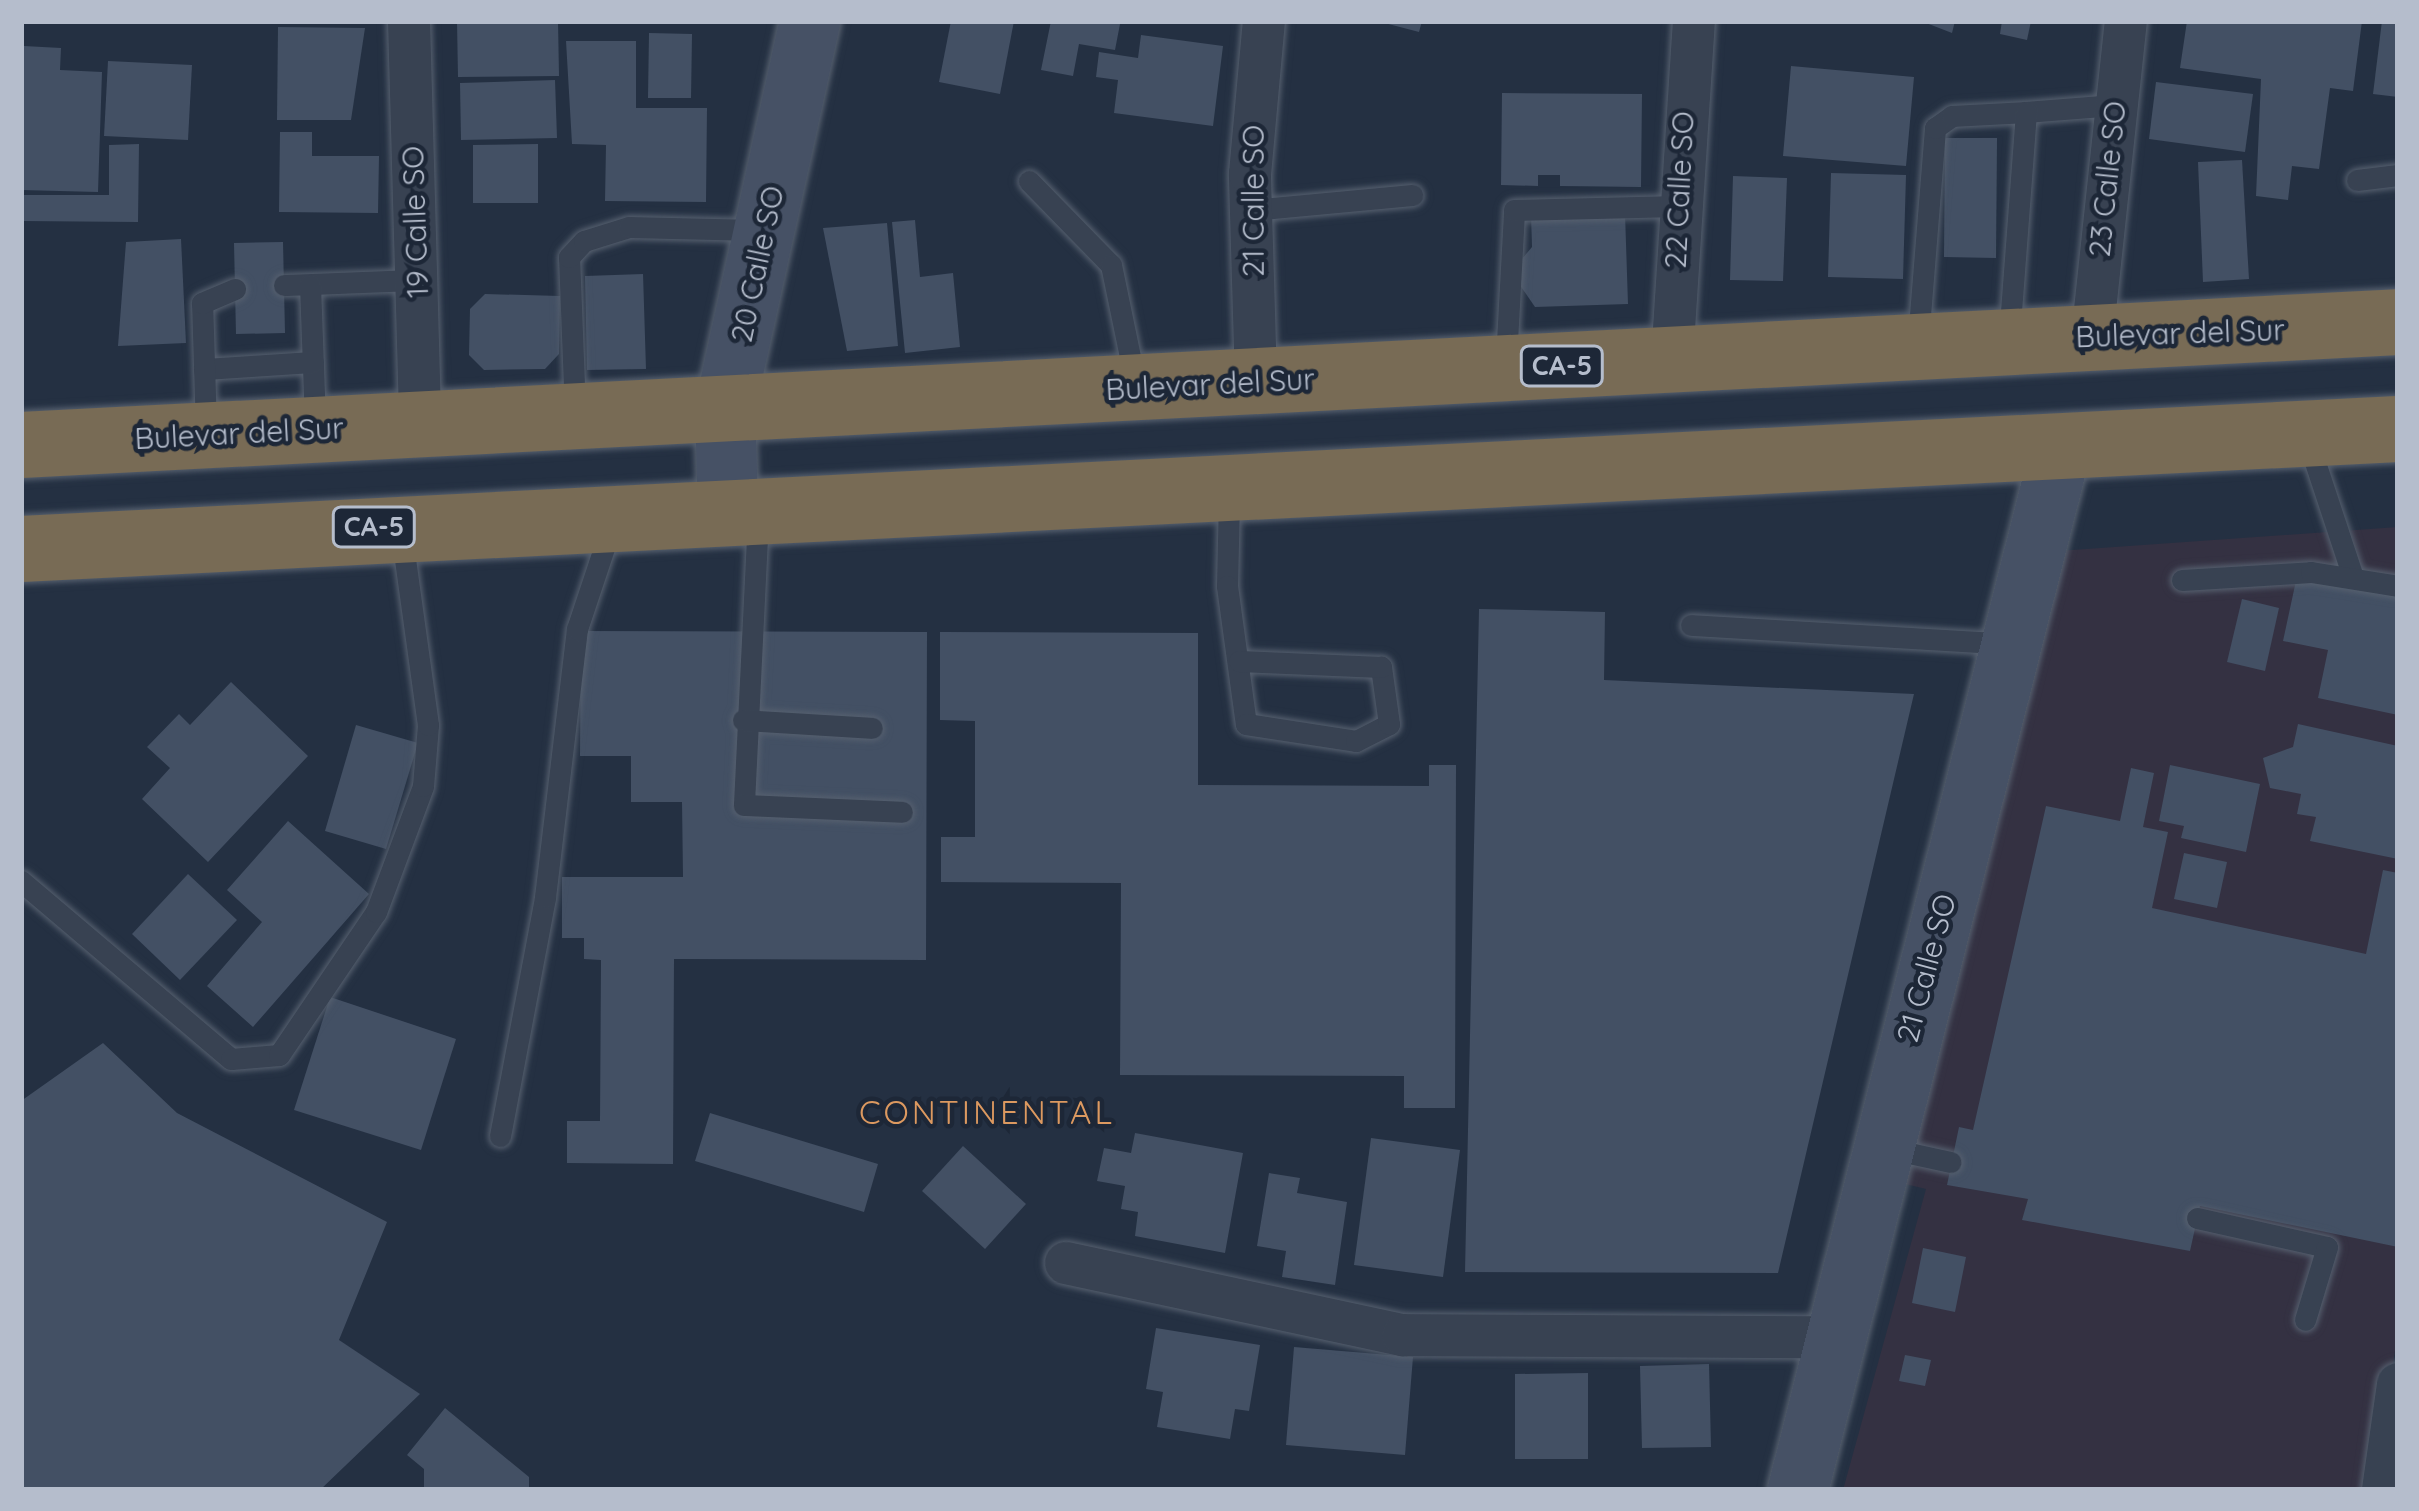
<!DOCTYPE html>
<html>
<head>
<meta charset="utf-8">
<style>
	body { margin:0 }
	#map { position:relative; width:2419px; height:1511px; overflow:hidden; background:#243042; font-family:Quicksand,sans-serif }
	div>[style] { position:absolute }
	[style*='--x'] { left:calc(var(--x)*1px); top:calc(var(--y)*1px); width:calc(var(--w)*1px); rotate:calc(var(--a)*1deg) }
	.medical>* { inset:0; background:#343142 }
	.building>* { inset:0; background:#435064 }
	.roads { filter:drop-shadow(0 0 3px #56606f) drop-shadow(0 0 3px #56606f) }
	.lane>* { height:21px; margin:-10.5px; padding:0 10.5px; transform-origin:10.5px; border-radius:10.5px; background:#384252 }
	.street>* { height:42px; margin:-21px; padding:0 21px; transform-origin:21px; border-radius:21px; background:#384252 }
	.secondary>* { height:60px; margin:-30px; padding:0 30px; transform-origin:30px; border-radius:30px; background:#465165 }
	.highway>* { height:66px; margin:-33px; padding:0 33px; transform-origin:33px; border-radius:33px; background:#786b55 }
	span { translate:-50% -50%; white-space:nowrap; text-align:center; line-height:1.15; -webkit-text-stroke:9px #1d2737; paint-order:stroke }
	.shield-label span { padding:3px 9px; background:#1d2737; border:3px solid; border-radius:9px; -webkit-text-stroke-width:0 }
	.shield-label { font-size:27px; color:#b5bdcc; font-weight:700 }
	.street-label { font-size:30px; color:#b5bdcc }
	.neighbourhood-label { font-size:33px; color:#dc9960; letter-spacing:3px }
	.frame { position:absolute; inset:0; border:24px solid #b5bdcc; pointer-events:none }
</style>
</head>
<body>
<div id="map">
	<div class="medical">
		<i style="clip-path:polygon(2398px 527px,2398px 1331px,2374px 1490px,1843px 1490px,1926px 1189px,1901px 1183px,2044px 552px)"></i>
	</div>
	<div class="building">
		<i style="clip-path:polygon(457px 21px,558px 21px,559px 76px,458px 77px)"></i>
		<i style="clip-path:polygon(951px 21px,1014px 21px,1000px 94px,939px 82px)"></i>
		<i style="clip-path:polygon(1051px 21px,1120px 24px,1115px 50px,1079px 44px,1073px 76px,1041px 70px)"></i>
		<i style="clip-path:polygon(1377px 21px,1422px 21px,1419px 32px)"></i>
		<i style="clip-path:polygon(1921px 21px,1955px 21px,1952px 33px)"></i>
		<i style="clip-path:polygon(2002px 21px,2031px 21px,2027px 40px,2000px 34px)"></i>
		<i style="clip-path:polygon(2187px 21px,2362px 21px,2353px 91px,2330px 88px,2319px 169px,2292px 166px,2288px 200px,2256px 196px,2261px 79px,2180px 68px)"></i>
		<i style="clip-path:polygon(2382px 21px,2398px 21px,2398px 97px,2373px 94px)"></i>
		<i style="clip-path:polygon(278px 27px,365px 28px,351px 120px,277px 120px)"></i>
		<i style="clip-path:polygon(649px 33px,692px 34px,691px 98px,648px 98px)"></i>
		<i style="clip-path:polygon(1141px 35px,1223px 46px,1213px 126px,1114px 113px,1118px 80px,1096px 77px,1099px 52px,1138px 58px)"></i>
		<i style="clip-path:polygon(566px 41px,636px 41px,636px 108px,707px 108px,706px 202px,605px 201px,606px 145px,572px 144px)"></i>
		<i style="clip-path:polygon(24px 46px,61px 48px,60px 70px,102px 72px,98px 192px,21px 190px)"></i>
		<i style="clip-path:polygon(108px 61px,192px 65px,188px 140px,104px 136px)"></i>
		<i style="clip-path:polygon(1791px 66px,1914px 77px,1906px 166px,1783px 156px)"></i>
		<i style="clip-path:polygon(555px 80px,557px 138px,461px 140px,460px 83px)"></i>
		<i style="clip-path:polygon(2156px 82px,2253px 94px,2245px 152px,2149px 139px)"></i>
		<i style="clip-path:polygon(1502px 93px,1642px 94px,1641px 187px,1560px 186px,1560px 175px,1538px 175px,1538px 186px,1501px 185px)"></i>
		<i style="clip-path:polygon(280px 132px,312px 132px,312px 156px,379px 156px,378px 213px,279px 212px)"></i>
		<i style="clip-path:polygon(1945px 138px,1997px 138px,1996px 258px,1944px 257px)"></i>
		<i style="clip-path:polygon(139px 144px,138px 222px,21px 221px,21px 195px,109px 195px,109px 145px)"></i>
		<i style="clip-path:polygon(538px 144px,538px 203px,473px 203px,473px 145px)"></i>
		<i style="clip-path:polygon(2242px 160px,2249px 279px,2203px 282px,2198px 162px)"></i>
		<i style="clip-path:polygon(1831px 173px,1906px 175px,1903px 279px,1828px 277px)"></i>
		<i style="clip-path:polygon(1733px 176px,1787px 178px,1783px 281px,1730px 280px)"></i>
		<i style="clip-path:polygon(1625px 213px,1628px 304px,1535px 307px,1511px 272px,1532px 247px,1531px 216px)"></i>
		<i style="clip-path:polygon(915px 220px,920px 277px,953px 273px,960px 347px,905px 353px,892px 222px)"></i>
		<i style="clip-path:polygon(887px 223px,898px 346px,847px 351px,823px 228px)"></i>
		<i style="clip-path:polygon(181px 239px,186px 343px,118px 346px,126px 242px)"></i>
		<i style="clip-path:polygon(283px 242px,285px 333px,236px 334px,234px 243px)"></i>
		<i style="clip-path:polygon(643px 274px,646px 369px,587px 370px,585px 276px)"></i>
		<i style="clip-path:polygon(485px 294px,560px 296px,559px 354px,545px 369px,484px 370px,469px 355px,470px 309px)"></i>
		<i style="clip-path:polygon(2297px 576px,2398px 597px,2398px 715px,2318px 698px,2328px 650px,2283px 641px)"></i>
		<i style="clip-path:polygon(2242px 599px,2279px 608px,2265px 671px,2227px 662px)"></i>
		<i style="clip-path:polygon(1479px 609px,1605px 612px,1604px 680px,1914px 694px,1778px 1273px,1465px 1272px)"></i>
		<i style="clip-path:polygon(581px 631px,927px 632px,926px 960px,674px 959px,673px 1164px,567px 1163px,567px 1121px,600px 1121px,601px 960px,584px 959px,584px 938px,562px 938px,562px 877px,683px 877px,682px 802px,631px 802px,631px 756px,580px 756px)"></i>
		<i style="clip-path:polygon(940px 632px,1198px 633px,1198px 785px,1429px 786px,1429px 765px,1456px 765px,1455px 1108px,1404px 1108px,1404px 1076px,1120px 1075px,1121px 883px,941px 882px,941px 837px,975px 837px,975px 721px,940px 720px)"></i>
		<i style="clip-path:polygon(231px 682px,308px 756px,208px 862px,142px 799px,170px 768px,147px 747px,179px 714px,190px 725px)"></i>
		<i style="clip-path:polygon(2298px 724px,2398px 746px,2398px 859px,2310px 841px,2316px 817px,2297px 814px,2301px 794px,2270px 788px,2263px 758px,2293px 747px)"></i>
		<i style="clip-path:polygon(356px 725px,418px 743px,386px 849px,325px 831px)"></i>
		<i style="clip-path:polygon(2170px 765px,2260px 784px,2246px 852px,2181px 838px,2184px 826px,2159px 821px)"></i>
		<i style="clip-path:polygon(2131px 768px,2154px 773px,2143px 827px,2168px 832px,2152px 908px,2366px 954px,2383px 870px,2398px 873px,2398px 1247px,2200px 1206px,2190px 1251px,2022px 1220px,2028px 1199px,1947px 1185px,1959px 1127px,1973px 1130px,2046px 806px,2120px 821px)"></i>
		<i style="clip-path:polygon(288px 821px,369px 894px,253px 1027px,207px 986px,262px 922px,227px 890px)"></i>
		<i style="clip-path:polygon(2184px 853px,2227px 862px,2217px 908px,2174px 899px)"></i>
		<i style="clip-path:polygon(188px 874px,237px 920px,180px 980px,132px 934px)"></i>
		<i style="clip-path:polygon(330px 997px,456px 1039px,421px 1150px,294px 1110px)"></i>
		<i style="clip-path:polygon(103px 1043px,177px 1113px,387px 1222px,339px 1340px,420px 1394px,320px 1490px,21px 1490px,21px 1101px)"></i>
		<i style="clip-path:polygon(710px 1113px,878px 1164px,864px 1212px,695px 1161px)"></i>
		<i style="clip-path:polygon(1135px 1133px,1243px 1153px,1225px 1253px,1135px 1236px,1138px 1212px,1121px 1209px,1125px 1186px,1097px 1181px,1104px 1148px,1131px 1153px)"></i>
		<i style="clip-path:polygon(1371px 1138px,1460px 1150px,1443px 1277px,1354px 1265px)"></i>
		<i style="clip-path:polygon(963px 1146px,1026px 1204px,985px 1249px,922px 1191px)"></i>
		<i style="clip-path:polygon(1269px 1173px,1300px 1178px,1297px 1193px,1347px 1202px,1335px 1285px,1282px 1277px,1286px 1251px,1257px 1246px)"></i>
		<i style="clip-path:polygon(1923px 1248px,1966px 1257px,1955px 1312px,1912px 1303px)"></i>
		<i style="clip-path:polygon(1156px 1328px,1260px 1345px,1249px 1411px,1235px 1409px,1230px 1439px,1157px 1427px,1163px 1392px,1146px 1389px)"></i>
		<i style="clip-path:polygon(1294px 1347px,1413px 1357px,1405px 1455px,1286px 1445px)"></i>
		<i style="clip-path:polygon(1905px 1355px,1931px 1360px,1925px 1386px,1899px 1381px)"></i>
		<i style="clip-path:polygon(1709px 1364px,1711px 1447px,1642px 1448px,1640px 1366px)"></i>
		<i style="clip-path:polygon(1588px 1373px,1588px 1459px,1515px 1459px,1515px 1374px)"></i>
		<i style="clip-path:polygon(445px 1408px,529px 1477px,529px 1490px,424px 1490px,424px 1469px,407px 1455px)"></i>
	</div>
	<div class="roads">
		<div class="lane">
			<i style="--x:2026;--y:112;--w:88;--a:-4.5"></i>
			<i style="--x:2357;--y:180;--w:41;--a:-7"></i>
			<i style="--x:1029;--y:181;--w:117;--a:45.7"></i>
			<i style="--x:1111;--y:265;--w:118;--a:78.3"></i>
			<i style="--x:1251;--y:210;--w:162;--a:-5.3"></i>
			<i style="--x:284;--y:285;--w:132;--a:-2.2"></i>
			<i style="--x:310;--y:285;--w:138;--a:87.9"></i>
			<i style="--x:1918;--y:340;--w:213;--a:-85.4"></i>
			<i style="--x:1935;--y:128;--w:21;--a:-35"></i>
			<i style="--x:1952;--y:116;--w:74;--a:-3.1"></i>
			<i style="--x:2026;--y:112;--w:225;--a:94.3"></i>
			<i style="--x:1506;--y:360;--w:150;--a:-86.9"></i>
			<i style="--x:1514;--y:210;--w:164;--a:-1.4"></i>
			<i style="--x:204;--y:369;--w:109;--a:-3.7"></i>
			<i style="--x:575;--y:412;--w:155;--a:-92.2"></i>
			<i style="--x:569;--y:257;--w:22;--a:-47"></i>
			<i style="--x:584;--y:241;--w:47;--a:-17.3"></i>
			<i style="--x:629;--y:227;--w:128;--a:1.3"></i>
			<i style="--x:206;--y:428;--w:125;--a:-91.8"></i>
			<i style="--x:202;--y:303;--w:36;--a:-23"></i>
			<i style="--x:2308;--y:441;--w:143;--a:71.7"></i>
			<i style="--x:1229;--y:498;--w:88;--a:91.3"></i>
			<i style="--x:1227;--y:586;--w:139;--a:82.2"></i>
			<i style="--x:1246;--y:724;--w:111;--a:8.8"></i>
			<i style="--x:1356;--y:741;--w:37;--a:-27"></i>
			<i style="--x:1389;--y:724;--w:58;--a:-98"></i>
			<i style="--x:1381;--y:667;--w:142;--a:-177.6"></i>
			<i style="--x:758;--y:517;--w:288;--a:92.8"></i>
			<i style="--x:744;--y:805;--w:158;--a:2.5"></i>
			<i style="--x:2182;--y:580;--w:129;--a:-3.5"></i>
			<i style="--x:2311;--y:572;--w:88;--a:9.1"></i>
			<i style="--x:1691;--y:625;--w:320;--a:3.4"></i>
			<i style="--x:743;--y:720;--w:129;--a:3.5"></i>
			<i style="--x:21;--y:881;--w:275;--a:40.3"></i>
			<i style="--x:231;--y:1059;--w:48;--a:-4.8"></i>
			<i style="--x:279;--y:1055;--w:173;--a:-55.9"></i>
			<i style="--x:376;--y:912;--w:134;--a:-69.5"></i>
			<i style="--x:423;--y:786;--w:61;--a:-85.3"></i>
			<i style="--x:428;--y:725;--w:189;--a:-97.9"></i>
			<i style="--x:500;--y:1136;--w:243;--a:-79.3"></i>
			<i style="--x:545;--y:897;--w:270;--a:-83.2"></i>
			<i style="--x:577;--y:629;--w:104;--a:-71.6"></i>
			<i style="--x:1886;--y:1148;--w:66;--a:12.2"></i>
			<i style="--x:2197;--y:1218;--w:133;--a:12.6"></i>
			<i style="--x:2327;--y:1247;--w:76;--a:106.8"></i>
		</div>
		<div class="street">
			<i style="--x:409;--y:21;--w:403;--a:88.4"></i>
			<i style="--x:2092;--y:338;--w:319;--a:-83.9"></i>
			<i style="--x:1672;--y:360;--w:340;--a:-86.3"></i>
			<i style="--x:1256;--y:381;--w:207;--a:-91.7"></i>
			<i style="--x:1250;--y:174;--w:154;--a:-84.8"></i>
			<i style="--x:1066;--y:1263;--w:345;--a:12.1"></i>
			<i style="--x:1403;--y:1335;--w:435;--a:0.3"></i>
			<i style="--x:2383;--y:1490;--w:107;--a:-81.9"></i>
		</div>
		<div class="secondary">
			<i style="--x:728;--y:508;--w:100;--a:-91.7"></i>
			<i style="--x:725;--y:408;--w:396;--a:-77.6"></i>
			<i style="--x:1798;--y:1490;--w:1075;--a:-75.83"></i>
		</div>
		<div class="highway">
			<i style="--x:21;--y:445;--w:2380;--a:-2.96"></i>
			<i style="--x:21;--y:549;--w:2380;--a:-2.89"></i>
		</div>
	</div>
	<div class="shield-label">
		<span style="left:1562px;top:366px">CA-5</span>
		<span style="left:374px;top:527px">CA-5</span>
	</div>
	<div class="street-label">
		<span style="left:2107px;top:179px;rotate:-84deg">23 Calle SO</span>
		<span style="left:1679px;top:190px;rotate:-87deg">22 Calle SO</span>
		<span style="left:1253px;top:201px;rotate:-90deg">21 Calle SO</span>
		<span style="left:415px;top:222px;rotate:-92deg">19 Calle SO</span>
		<span style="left:757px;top:264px;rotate:-78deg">20 Calle SO</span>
		<span style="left:2180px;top:333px;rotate:-2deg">Bulevar del Sur</span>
		<span style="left:1210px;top:384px;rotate:-3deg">Bulevar del Sur</span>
		<span style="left:239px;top:433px;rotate:-3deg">Bulevar del Sur</span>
		<span style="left:1926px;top:968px;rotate:-75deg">21 Calle SO</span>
	</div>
	<div class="neighbourhood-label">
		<span style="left:987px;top:1112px">CONTINENTAL</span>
	</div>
	<div class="frame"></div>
</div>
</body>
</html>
